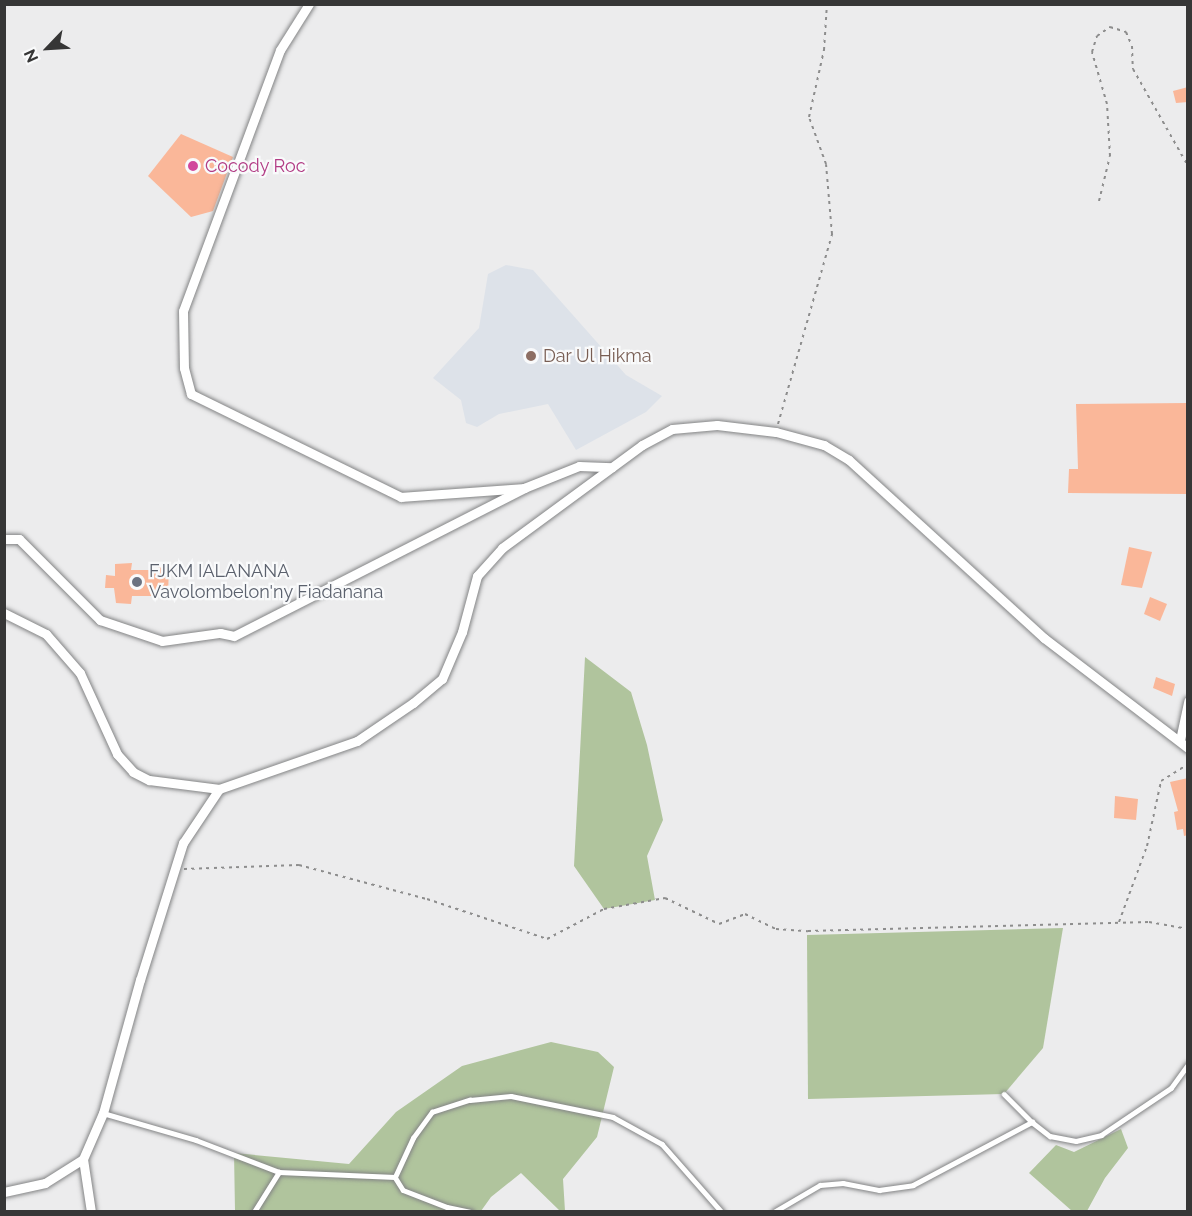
<!DOCTYPE html>
<html>
<head>
<meta charset="utf-8">
<style>
	body { margin:0 }
	#map { position:relative; width:1192px; height:1216px; overflow:hidden; background:#ececed; font-family:Raleway,sans-serif }
	div>[style] { position:absolute }
	[style*='--x'] { left:calc(var(--x)*1px); top:calc(var(--y)*1px); width:calc(var(--w)*1px); rotate:calc(var(--a)*1deg) }
	.built>* { inset:0; background:#dde2e9 }
	.green>* { inset:0; background:#b0c49d }
	.building>* { inset:0; background:#fab799 }
	.path>* { height:2px; margin-top:-1px; transform-origin:0; background:repeating-linear-gradient(90deg,#8d8d8d 0 3px,transparent 0 7.5px) }
	.roads { filter:drop-shadow(0 0 2px #838485) drop-shadow(0 0 2px #838485) }
	.service>* { height:4.5px; margin:-2.25px; padding:0 2.25px; transform-origin:2.25px; border-radius:2.25px; background:#fff }
	.minor>* { height:9px; margin:-4.5px; padding:0 4.5px; transform-origin:4.5px; border-radius:4.5px; background:#fff }
	.dots>* { width:16px; height:16px; translate:-50% -50%; box-sizing:border-box; border:3px solid #f9fafb; border-radius:50% }
	span { translate:-50% -50%; white-space:nowrap; text-align:center; line-height:1.15; -webkit-text-stroke:4.5px #f9fafb; paint-order:stroke }
	.hotel-label { font-size:18px; color:#b23c85 }
	.left { translate:0 -50%; text-align:left }
	.education-label { font-size:18px; color:#785e54 }
	.worship-label { font-size:18px; color:#5b616d }
	.frame { position:absolute; inset:0; border:6px solid #363636; pointer-events:none }
	.north { position:absolute; left:18px; top:18px; width:60px; height:60px; -webkit-text-stroke:4px #f9fafb; paint-order:stroke; rotate:245deg; font-size:16px; font-weight:700; line-height:24px; text-align:center; color:#363636 }
	.north::after { content:''; display:block; margin:auto; width:21px; height:27px; background:#363636; clip-path:polygon(50% 0,100% 100%,50% 72%,0 100%) }
</style>
</head>
<body>
<div id="map">
	<div class="built">
		<i style="clip-path:polygon(506px 265px,533px 270px,626px 375px,662px 396px,646px 412px,576px 450px,548px 404px,499px 414px,477px 427px,466px 423px,461px 400px,433px 378px,479px 328px,488px 274px)"></i>
	</div>
	<div class="green">
		<i style="clip-path:polygon(585px 657px,631px 692px,647px 745px,663px 820px,647px 856px,655px 900px,604px 909px,574px 866px)"></i>
		<i style="clip-path:polygon(1063px 928px,1043px 1048px,1004px 1094px,808px 1099px,807px 935px)"></i>
		<i style="clip-path:polygon(551px 1042px,598px 1052px,614px 1067px,597px 1137px,563px 1179px,565px 1211px,560px 1211px,521px 1173px,491px 1197px,481px 1211px,235px 1211px,234px 1153px,349px 1164px,396px 1112px,462px 1066px)"></i>
		<i style="clip-path:polygon(1121px 1129px,1128px 1148px,1105px 1178px,1087px 1211px,1072px 1211px,1029px 1173px,1056px 1145px,1074px 1152px)"></i>
	</div>
	<div class="building">
		<i style="clip-path:polygon(1188px 87px,1188px 102px,1176px 103px,1173px 91px)"></i>
		<i style="clip-path:polygon(181px 134px,233px 157px,213px 211px,191px 217px,148px 176px)"></i>
		<i style="clip-path:polygon(1188px 403px,1187px 494px,1068px 493px,1069px 469px,1078px 469px,1076px 404px)"></i>
		<i style="clip-path:polygon(1129px 547px,1152px 552px,1142px 588px,1121px 585px)"></i>
		<i style="clip-path:polygon(132px 563px,131px 570px,159px 570px,158px 564px,169px 565px,168px 596px,132px 596px,131px 604px,116px 603px,114px 588px,105px 588px,106px 575px,115px 576px,115px 564px)"></i>
		<i style="clip-path:polygon(1150px 597px,1167px 604px,1160px 621px,1144px 614px)"></i>
		<i style="clip-path:polygon(1156px 677px,1175px 684px,1172px 696px,1153px 688px)"></i>
		<i style="clip-path:polygon(1188px 778px,1188px 835px,1184px 836px,1183px 829px,1177px 830px,1174px 812px,1178px 811px,1170px 782px)"></i>
		<i style="clip-path:polygon(1115px 796px,1138px 799px,1136px 820px,1114px 818px)"></i>
	</div>
	<div class="path">
		<i style="--x:1099;--y:201;--w:46;--a:-76.3"></i>
		<i style="--x:1110;--y:156;--w:52;--a:-93.3"></i>
		<i style="--x:1107;--y:104;--w:54;--a:-106.1"></i>
		<i style="--x:1092;--y:52;--w:17;--a:-73"></i>
		<i style="--x:1097;--y:36;--w:16;--a:-35"></i>
		<i style="--x:1110;--y:27;--w:17;--a:17"></i>
		<i style="--x:1126;--y:32;--w:15;--a:67"></i>
		<i style="--x:1132;--y:46;--w:23;--a:88"></i>
		<i style="--x:1133;--y:69;--w:112;--a:60.4"></i>
		<i style="--x:778;--y:424;--w:198;--a:-74.1"></i>
		<i style="--x:832;--y:234;--w:70;--a:-94.9"></i>
		<i style="--x:826;--y:164;--w:50;--a:-109.9"></i>
		<i style="--x:809;--y:117;--w:69;--a:-77.4"></i>
		<i style="--x:824;--y:50;--w:46;--a:-86.3"></i>
		<i style="--x:184;--y:869;--w:115;--a:-2"></i>
		<i style="--x:299;--y:865;--w:132;--a:14.9"></i>
		<i style="--x:427;--y:899;--w:126;--a:18.4"></i>
		<i style="--x:547;--y:939;--w:64;--a:-27.8"></i>
		<i style="--x:604;--y:909;--w:62;--a:-10.2"></i>
		<i style="--x:665;--y:898;--w:60;--a:25.7"></i>
		<i style="--x:719;--y:924;--w:28;--a:-21"></i>
		<i style="--x:745;--y:914;--w:34;--a:26"></i>
		<i style="--x:776;--y:929;--w:32;--a:4"></i>
		<i style="--x:808;--y:931;--w:341;--a:-1.5"></i>
		<i style="--x:1149;--y:922;--w:40;--a:10"></i>
		<i style="--x:1119;--y:922;--w:81;--a:-69.8"></i>
		<i style="--x:1147;--y:846;--w:66;--a:-77.8"></i>
		<i style="--x:1161;--y:781;--w:32;--a:-32"></i>
	</div>
	<div class="roads">
		<div class="service">
			<i style="--x:1004;--y:1094;--w:40;--a:45"></i>
			<i style="--x:103;--y:1113;--w:97;--a:16.2"></i>
			<i style="--x:196;--y:1140;--w:89;--a:21.1"></i>
			<i style="--x:279;--y:1172;--w:116;--a:2.5"></i>
			<i style="--x:395;--y:1177;--w:15;--a:58"></i>
			<i style="--x:403;--y:1190;--w:47;--a:21.1"></i>
			<i style="--x:447;--y:1207;--w:25;--a:12"></i>
			<i style="--x:395;--y:1177;--w:43;--a:-65.2"></i>
			<i style="--x:413;--y:1138;--w:32;--a:-54"></i>
			<i style="--x:432;--y:1112;--w:40;--a:-18"></i>
			<i style="--x:470;--y:1100;--w:41;--a:-5.6"></i>
			<i style="--x:511;--y:1096;--w:104;--a:11.6"></i>
			<i style="--x:613;--y:1117;--w:56;--a:28.9"></i>
			<i style="--x:662;--y:1144;--w:91;--a:48.6"></i>
			<i style="--x:254;--y:1212;--w:47;--a:-58"></i>
			<i style="--x:774;--y:1212;--w:53;--a:-30.4"></i>
			<i style="--x:820;--y:1185;--w:23;--a:-5"></i>
			<i style="--x:843;--y:1183;--w:37;--a:11"></i>
			<i style="--x:879;--y:1190;--w:34;--a:-8"></i>
			<i style="--x:913;--y:1185;--w:135;--a:-27.9"></i>
			<i style="--x:1032;--y:1122;--w:23;--a:38"></i>
			<i style="--x:1050;--y:1136;--w:26;--a:11"></i>
			<i style="--x:1076;--y:1141;--w:26;--a:-13"></i>
			<i style="--x:1101;--y:1135;--w:84;--a:-33.9"></i>
			<i style="--x:1171;--y:1088;--w:29;--a:-54"></i>
		</div>
		<div class="minor">
			<i style="--x:309;--y:4;--w:54;--a:122.2"></i>
			<i style="--x:280;--y:50;--w:278;--a:110.4"></i>
			<i style="--x:183;--y:311;--w:57;--a:89"></i>
			<i style="--x:184;--y:368;--w:27;--a:75"></i>
			<i style="--x:191;--y:394;--w:234;--a:26.1"></i>
			<i style="--x:401;--y:497;--w:123;--a:-4.2"></i>
			<i style="--x:4;--y:539;--w:15;--a:0"></i>
			<i style="--x:19;--y:539;--w:115;--a:45"></i>
			<i style="--x:100;--y:620;--w:65;--a:18.7"></i>
			<i style="--x:162;--y:641;--w:59;--a:-7.9"></i>
			<i style="--x:220;--y:633;--w:14;--a:12"></i>
			<i style="--x:234;--y:636;--w:326;--a:-27"></i>
			<i style="--x:524;--y:488;--w:59;--a:-21.8"></i>
			<i style="--x:579;--y:466;--w:33;--a:2"></i>
			<i style="--x:4;--y:613;--w:47;--a:26.6"></i>
			<i style="--x:46;--y:634;--w:52;--a:48.9"></i>
			<i style="--x:80;--y:673;--w:89;--a:65.4"></i>
			<i style="--x:117;--y:754;--w:24;--a:48"></i>
			<i style="--x:133;--y:772;--w:18;--a:27"></i>
			<i style="--x:149;--y:780;--w:71;--a:7.3"></i>
			<i style="--x:219;--y:789;--w:146;--a:-19.2"></i>
			<i style="--x:357;--y:741;--w:68;--a:-34.2"></i>
			<i style="--x:413;--y:703;--w:38;--a:-40"></i>
			<i style="--x:442;--y:679;--w:51;--a:-66.9"></i>
			<i style="--x:462;--y:632;--w:58;--a:-75"></i>
			<i style="--x:477;--y:576;--w:38;--a:-48"></i>
			<i style="--x:502;--y:548;--w:174;--a:-36.3"></i>
			<i style="--x:642;--y:445;--w:34;--a:-28"></i>
			<i style="--x:672;--y:429;--w:45;--a:-5.1"></i>
			<i style="--x:717;--y:425;--w:59;--a:6.8"></i>
			<i style="--x:776;--y:432;--w:50;--a:15.2"></i>
			<i style="--x:824;--y:445;--w:29;--a:31"></i>
			<i style="--x:849;--y:460;--w:264;--a:42.4"></i>
			<i style="--x:1044;--y:638;--w:181;--a:37.4"></i>
			<i style="--x:1180;--y:740;--w:40;--a:-78"></i>
			<i style="--x:83;--y:1159;--w:54;--a:81.4"></i>
			<i style="--x:4;--y:1192;--w:42;--a:-12.4"></i>
			<i style="--x:45;--y:1183;--w:45;--a:-32.3"></i>
			<i style="--x:83;--y:1159;--w:50;--a:-66.5"></i>
			<i style="--x:103;--y:1113;--w:138;--a:-74.5"></i>
			<i style="--x:140;--y:980;--w:144;--a:-72.6"></i>
			<i style="--x:183;--y:843;--w:65;--a:-56.3"></i>
		</div>
	</div>
	<div class="dots">
		<i style="left:193px;top:166px;background:#d1479c"></i>
		<i style="left:531px;top:356px;background:#8d6e63"></i>
		<i style="left:137px;top:582px;background:#6b7280"></i>
	</div>
	<div class="hotel-label">
		<span class="left" style="left:205px;top:166px">Cocody Roc</span>
	</div>
	<div class="education-label">
		<span class="left" style="left:543px;top:356px">Dar Ul Hikma</span>
	</div>
	<div class="worship-label">
		<span class="left" style="left:149px;top:582px">FJKM IALANANA<br>Vavolombelon'ny Fiadanana</span>
	</div>
	<div class="frame"></div>
	<div class="north">N</div>
</div>
</body>
</html>
